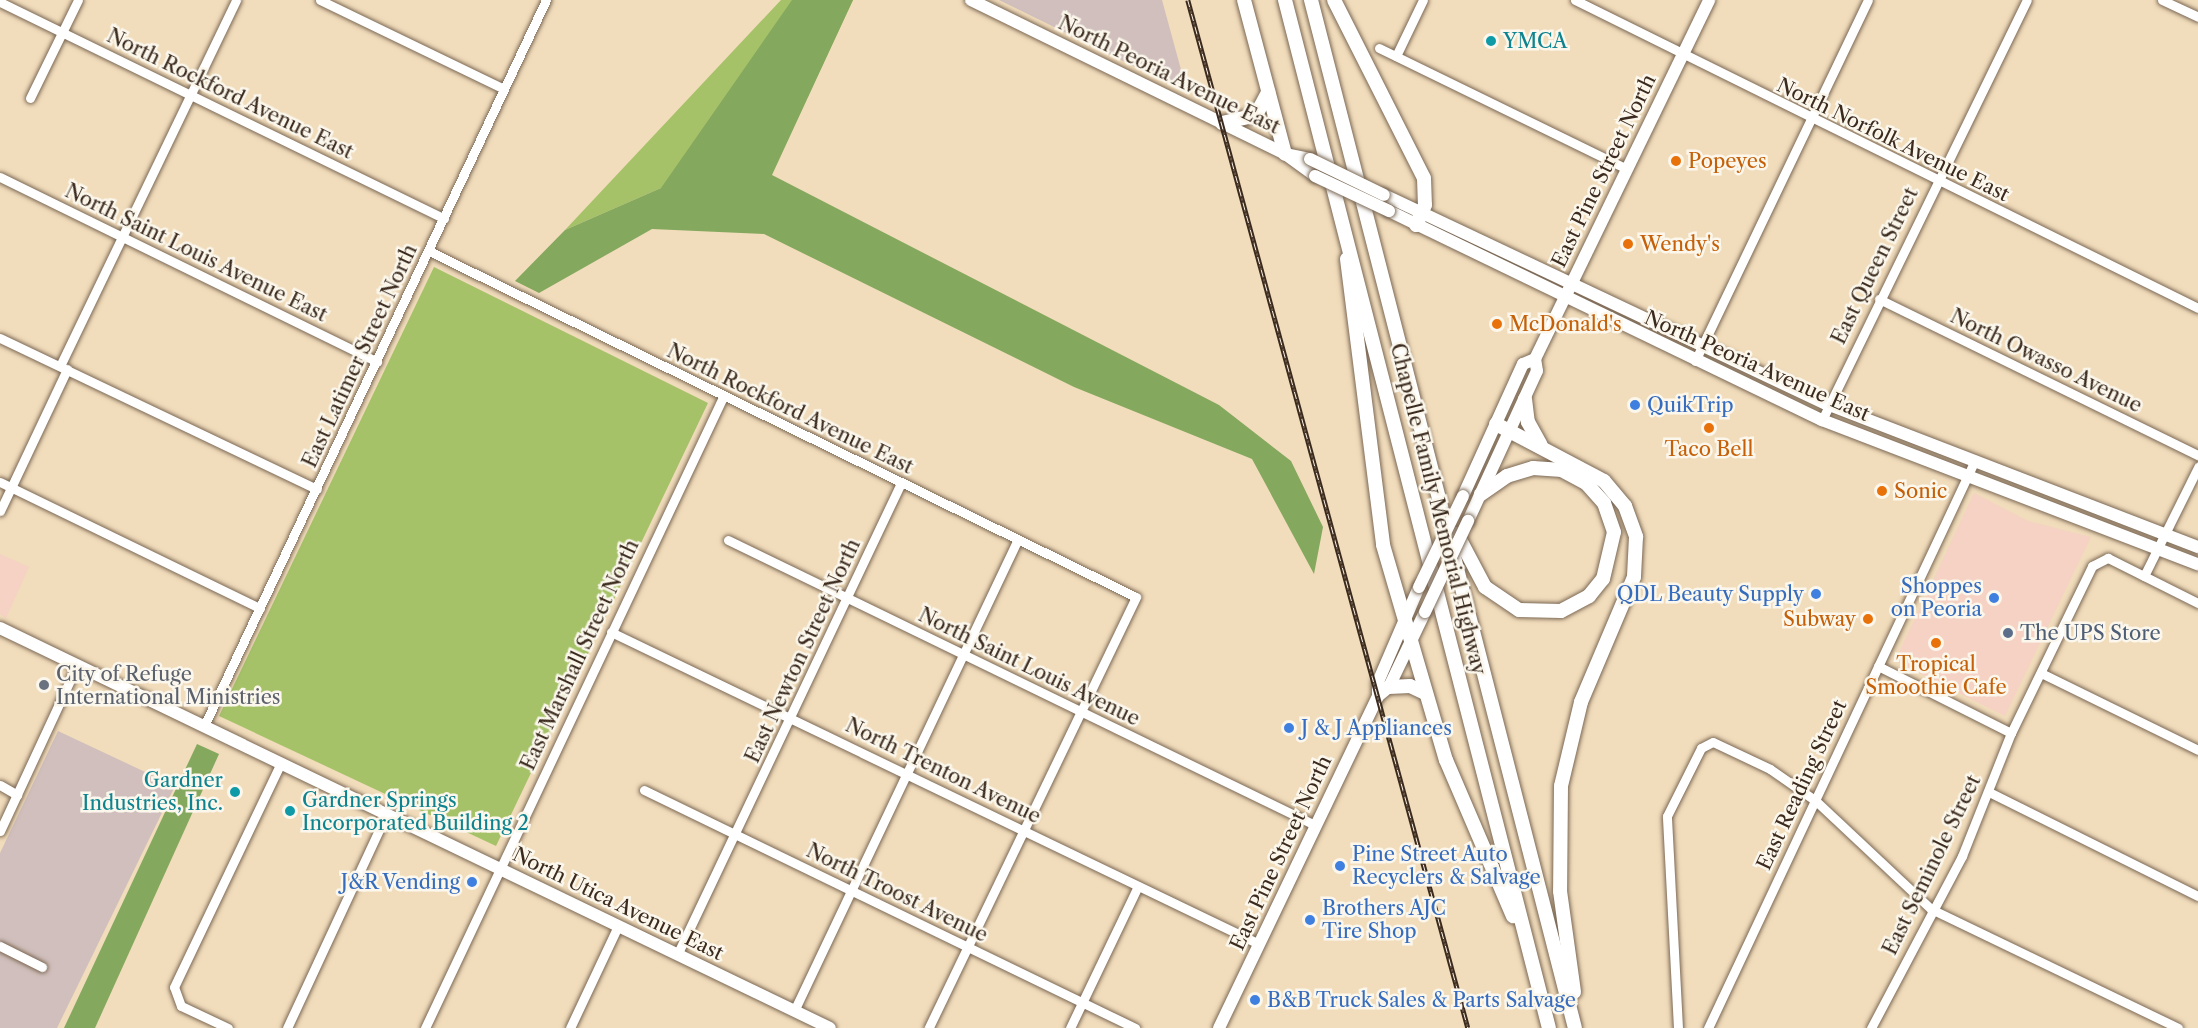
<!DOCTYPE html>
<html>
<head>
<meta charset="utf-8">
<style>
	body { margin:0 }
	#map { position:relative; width:2198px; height:1028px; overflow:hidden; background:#f1dcbb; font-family:"Libre Caslon Text",serif }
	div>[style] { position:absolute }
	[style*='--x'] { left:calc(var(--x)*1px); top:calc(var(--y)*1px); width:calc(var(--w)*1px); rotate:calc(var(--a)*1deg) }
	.built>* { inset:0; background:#f5d2c3 }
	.industrial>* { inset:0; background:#d1bfbd }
	.green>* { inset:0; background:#a6c269 }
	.forest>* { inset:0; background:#84a85d }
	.roads { filter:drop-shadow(0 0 2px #7b6855) drop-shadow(0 0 2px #7b6855) }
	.minor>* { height:9px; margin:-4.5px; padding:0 4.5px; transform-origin:4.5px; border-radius:4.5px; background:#fff }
	.major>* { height:12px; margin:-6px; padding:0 6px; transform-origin:6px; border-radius:6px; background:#fff }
	.highway>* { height:14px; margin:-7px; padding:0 7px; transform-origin:7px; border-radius:7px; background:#fff }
	.rail>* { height:4.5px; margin-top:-2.25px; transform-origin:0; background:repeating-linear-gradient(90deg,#fbf7ec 0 7px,#3b2a1e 0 14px); box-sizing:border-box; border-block:2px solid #3b2a1e }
	.bridges { filter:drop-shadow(0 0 2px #7b6855) drop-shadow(0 0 2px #7b6855) }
	.major-bridge>* { height:12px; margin:-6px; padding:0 6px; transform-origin:6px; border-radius:6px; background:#fff }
	.dots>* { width:16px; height:16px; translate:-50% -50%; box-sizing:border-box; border:3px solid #fbf7ec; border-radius:50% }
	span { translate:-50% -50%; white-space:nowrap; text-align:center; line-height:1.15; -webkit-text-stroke:5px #fbf7ec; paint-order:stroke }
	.culture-label { font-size:20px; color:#0d838f }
	.left { translate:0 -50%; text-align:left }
	.right { translate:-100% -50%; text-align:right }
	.street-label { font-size:20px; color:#3b2a1e }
	.food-label { font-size:20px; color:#c56008 }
	.shop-label { font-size:20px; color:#366cbe }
	.service-label { font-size:20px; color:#4e5e75 }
	.worship-label { font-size:20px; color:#5b616d }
</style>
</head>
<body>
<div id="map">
	<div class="built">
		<i style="clip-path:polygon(1974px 493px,2028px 521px,2091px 537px,2005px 716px,1895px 661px)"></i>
		<i style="clip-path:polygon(0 554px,29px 567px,6px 618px,0 614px)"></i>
	</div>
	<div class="industrial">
		<i style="clip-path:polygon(999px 0,1162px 0,1183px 77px,1178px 88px)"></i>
		<i style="clip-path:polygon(58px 731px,175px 786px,57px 1028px,0 1028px,0 853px)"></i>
	</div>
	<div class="green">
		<i style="clip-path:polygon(781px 0,853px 0,771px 175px,661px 188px,565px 230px)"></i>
		<i style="clip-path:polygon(434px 267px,708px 403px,496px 846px,219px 716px)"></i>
	</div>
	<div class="forest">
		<i style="clip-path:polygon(792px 0,853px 0,772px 175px,1219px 405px,1291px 461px,1323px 527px,1314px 574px,1252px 459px,1074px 387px,764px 234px,652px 229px,539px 293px,515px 281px,565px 230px,661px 188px)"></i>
		<i style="clip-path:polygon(197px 744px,219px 754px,95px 1028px,64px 1028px)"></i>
	</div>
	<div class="roads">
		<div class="minor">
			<i style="--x:320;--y:0;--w:204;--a:25.8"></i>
			<i style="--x:1575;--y:0;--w:695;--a:26.31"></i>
			<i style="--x:2162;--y:0;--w:40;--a:25"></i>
			<i style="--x:0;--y:2;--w:494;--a:26"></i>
			<i style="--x:1379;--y:48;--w:276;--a:26"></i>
			<i style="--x:1396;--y:56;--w:62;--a:-64.3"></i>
			<i style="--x:30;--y:98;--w:109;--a:-63.9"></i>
			<i style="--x:0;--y:177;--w:420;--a:26.1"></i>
			<i style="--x:429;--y:251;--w:787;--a:26.08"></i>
			<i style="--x:1136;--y:597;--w:478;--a:115.7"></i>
			<i style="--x:1879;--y:299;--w:355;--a:26.1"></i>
			<i style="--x:0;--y:338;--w:351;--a:25.5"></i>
			<i style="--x:1695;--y:361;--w:400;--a:-64.4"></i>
			<i style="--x:60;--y:366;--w:406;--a:-64.3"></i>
			<i style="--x:1822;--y:420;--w:467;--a:-64"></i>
			<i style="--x:0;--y:482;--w:289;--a:25.9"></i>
			<i style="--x:0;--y:511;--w:157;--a:-64.7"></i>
			<i style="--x:728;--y:540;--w:653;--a:25.9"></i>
			<i style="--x:2144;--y:576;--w:122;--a:-63.6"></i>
			<i style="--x:611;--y:632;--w:719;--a:25.71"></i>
			<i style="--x:1878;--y:666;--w:149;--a:26.7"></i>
			<i style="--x:2041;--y:673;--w:175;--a:26.1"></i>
			<i style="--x:204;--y:726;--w:803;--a:-64.78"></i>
			<i style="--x:0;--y:785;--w:20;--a:30"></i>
			<i style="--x:644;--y:790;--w:546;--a:25.86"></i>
			<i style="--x:1991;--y:793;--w:231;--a:26.5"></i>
			<i style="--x:0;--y:831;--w:183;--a:-65.1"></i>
			<i style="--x:0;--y:946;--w:47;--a:26.6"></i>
			<i style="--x:677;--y:955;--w:522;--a:-64.61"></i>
			<i style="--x:794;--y:1011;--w:522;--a:-64.61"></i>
			<i style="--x:228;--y:1028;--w:52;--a:-154.9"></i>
			<i style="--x:181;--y:1006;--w:20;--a:-110"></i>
			<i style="--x:174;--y:987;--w:248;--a:-64.5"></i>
			<i style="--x:287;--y:1028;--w:237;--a:-65.1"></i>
			<i style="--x:425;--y:1028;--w:698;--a:-64.72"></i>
			<i style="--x:570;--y:1028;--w:113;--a:-64.8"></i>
			<i style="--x:1070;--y:1028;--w:157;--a:-64.4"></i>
			<i style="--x:1678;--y:1028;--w:212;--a:-93"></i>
			<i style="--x:1667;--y:816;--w:76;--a:-63.4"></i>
			<i style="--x:1701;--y:748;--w:13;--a:-27"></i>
			<i style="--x:1713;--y:742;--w:63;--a:25.3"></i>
			<i style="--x:1770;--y:769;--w:56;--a:34.8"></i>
			<i style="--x:1816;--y:801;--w:158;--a:43.2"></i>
			<i style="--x:1931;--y:909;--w:274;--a:25.7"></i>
			<i style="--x:1708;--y:1028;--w:628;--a:-64.82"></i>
			<i style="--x:1871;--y:1028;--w:195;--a:-62.1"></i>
			<i style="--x:1962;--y:856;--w:132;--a:-68.3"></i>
			<i style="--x:2011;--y:733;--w:186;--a:-64.1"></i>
			<i style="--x:2092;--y:566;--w:18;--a:-27"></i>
			<i style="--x:2108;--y:558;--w:101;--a:26.6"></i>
		</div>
		<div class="major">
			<i style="--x:971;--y:0;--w:350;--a:26.1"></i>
			<i style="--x:1285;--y:154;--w:37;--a:36"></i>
			<i style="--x:1285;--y:154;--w:25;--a:11"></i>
			<i style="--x:1384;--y:195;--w:490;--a:25.3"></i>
			<i style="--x:1827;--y:404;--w:398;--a:21.1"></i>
			<i style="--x:1389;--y:211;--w:481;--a:25.8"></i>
			<i style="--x:1822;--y:420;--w:403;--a:21"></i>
			<i style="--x:1463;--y:496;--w:145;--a:-65.6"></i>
			<i style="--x:1523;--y:364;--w:13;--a:-23"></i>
			<i style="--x:1468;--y:521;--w:165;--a:-65.3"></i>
			<i style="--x:1537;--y:371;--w:12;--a:-99"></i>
			<i style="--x:1535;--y:359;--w:399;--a:-64.1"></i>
			<i style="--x:0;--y:628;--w:921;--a:25.73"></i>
			<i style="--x:1378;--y:696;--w:14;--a:-90"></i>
			<i style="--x:1378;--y:682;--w:103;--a:-66.7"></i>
			<i style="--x:1219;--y:1028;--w:368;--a:-64.4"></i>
			<i style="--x:1378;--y:696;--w:14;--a:-39"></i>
			<i style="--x:1389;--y:687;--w:83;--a:-64.4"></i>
		</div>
		<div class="highway">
			<i style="--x:1244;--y:0;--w:159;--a:75.1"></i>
			<i style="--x:1285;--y:0;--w:1061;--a:75.6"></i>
			<i style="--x:1311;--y:0;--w:1061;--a:75.6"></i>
			<i style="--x:1334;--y:0;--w:199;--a:63.2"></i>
			<i style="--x:1424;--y:178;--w:27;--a:88"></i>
			<i style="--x:1425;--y:205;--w:22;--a:114"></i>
			<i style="--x:1222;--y:123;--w:35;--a:-13"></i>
			<i style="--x:1256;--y:115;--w:26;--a:-62"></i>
			<i style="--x:1347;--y:259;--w:288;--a:82.8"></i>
			<i style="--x:1383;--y:545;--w:224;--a:73.7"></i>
			<i style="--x:1446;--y:760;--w:170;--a:66.8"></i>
			<i style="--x:1525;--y:399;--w:23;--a:83"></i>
			<i style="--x:1528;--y:422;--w:26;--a:61"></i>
			<i style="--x:1496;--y:424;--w:122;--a:27.8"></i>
			<i style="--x:1604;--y:481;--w:33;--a:50"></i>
			<i style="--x:1625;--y:506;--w:33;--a:70"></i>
			<i style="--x:1636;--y:537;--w:40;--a:92.9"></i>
			<i style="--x:1634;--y:577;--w:136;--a:113"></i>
			<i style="--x:1581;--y:702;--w:86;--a:103.4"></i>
			<i style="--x:1561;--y:786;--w:105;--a:90.5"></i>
			<i style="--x:1560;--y:891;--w:102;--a:82.1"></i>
			<i style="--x:1457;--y:534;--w:60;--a:62.2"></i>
			<i style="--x:1485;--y:587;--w:41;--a:34.1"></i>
			<i style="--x:1519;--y:610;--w:42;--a:1.4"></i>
			<i style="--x:1561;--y:611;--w:32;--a:-28"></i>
			<i style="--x:1589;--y:596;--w:22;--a:-51"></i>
			<i style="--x:1603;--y:579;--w:48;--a:-76.8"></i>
			<i style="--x:1614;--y:532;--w:31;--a:-109"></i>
			<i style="--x:1604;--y:503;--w:27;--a:-132"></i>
			<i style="--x:1586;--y:483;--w:27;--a:-152"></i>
			<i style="--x:1562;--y:470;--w:29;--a:-176"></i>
			<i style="--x:1533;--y:468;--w:27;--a:163"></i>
			<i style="--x:1507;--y:476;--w:32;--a:145"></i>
			<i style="--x:1389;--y:687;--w:21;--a:-3"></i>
			<i style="--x:1410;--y:686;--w:17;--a:25"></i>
		</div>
	</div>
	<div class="rail">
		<i style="--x:1188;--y:0;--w:1065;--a:74.76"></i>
	</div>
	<div class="bridges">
		<div class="major-bridge">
			<i style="--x:1310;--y:159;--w:82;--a:25.9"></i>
			<i style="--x:1315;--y:176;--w:82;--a:25.3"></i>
			<i style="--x:1419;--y:587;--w:101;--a:-64.2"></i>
			<i style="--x:1425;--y:612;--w:101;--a:-64.7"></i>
		</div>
	</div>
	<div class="dots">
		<i style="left:1491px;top:41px;background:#0f9aa8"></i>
		<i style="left:1676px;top:161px;background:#e8710a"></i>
		<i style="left:1628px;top:244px;background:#e8710a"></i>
		<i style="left:1497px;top:324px;background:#e8710a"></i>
		<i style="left:1635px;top:405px;background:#3f7fe0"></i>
		<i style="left:1709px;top:428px;background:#e8710a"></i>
		<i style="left:1882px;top:491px;background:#e8710a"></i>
		<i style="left:1816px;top:594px;background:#3f7fe0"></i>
		<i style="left:1994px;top:598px;background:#3f7fe0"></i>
		<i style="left:1868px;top:619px;background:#e8710a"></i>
		<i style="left:2008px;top:633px;background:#5c6f8a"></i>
		<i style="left:1936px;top:643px;background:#e8710a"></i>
		<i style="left:44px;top:685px;background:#6b7280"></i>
		<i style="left:1289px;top:728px;background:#3f7fe0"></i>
		<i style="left:235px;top:792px;background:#0f9aa8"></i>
		<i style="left:290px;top:811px;background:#0f9aa8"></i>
		<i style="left:1340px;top:866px;background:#3f7fe0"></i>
		<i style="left:472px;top:882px;background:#3f7fe0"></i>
		<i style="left:1310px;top:920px;background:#3f7fe0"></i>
		<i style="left:1255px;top:1000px;background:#3f7fe0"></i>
	</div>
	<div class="culture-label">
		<span class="left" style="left:1503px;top:41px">YMCA</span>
		<span class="right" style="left:223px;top:792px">Gardner<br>Industries, Inc.</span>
		<span class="left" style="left:302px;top:812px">Gardner Springs<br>Incorporated Building 2</span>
	</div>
	<div class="street-label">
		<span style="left:1169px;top:75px;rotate:26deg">North Peoria Avenue East</span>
		<span style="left:230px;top:94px;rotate:26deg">North Rockford Avenue East</span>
		<span style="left:1893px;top:140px;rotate:26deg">North Norfolk Avenue East</span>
		<span style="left:1604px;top:171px;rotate:-64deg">East Pine Street North</span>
		<span style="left:196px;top:253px;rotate:26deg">North Saint Louis Avenue East</span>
		<span style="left:1875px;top:266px;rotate:-64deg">East Queen Street</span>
		<span style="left:360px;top:356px;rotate:-65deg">East Latimer Street North</span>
		<span style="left:2046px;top:361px;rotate:26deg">North Owasso Avenue</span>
		<span style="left:1757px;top:366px;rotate:24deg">North Peoria Avenue East</span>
		<span style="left:790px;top:409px;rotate:26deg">North Rockford Avenue East</span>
		<span style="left:1438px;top:509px;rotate:76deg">Chapelle Family Memorial Highway</span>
		<span style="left:803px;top:651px;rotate:-65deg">East Newton Street North</span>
		<span style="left:580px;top:655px;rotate:-65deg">East Marshall Street North</span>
		<span style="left:1029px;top:667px;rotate:26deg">North Saint Louis Avenue</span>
		<span style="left:943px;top:771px;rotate:26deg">North Trenton Avenue</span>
		<span style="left:1802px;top:785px;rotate:-65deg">East Reading Street</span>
		<span style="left:1281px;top:853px;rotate:-65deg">East Pine Street North</span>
		<span style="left:1932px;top:865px;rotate:-64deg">East Seminole Street</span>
		<span style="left:897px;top:893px;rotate:26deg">North Troost Avenue</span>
		<span style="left:618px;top:904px;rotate:26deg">North Utica Avenue East</span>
	</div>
	<div class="food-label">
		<span class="left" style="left:1688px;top:161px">Popeyes</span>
		<span class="left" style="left:1640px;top:244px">Wendy's</span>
		<span class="left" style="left:1509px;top:324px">McDonald's</span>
		<span style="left:1709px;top:449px">Taco Bell</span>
		<span class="left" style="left:1894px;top:491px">Sonic</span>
		<span class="right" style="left:1856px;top:619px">Subway</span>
		<span style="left:1936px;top:676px">Tropical<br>Smoothie Cafe</span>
	</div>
	<div class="shop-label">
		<span class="left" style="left:1647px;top:405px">QuikTrip</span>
		<span class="right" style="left:1982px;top:598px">Shoppes<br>on Peoria</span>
		<span class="right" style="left:1804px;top:594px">QDL Beauty Supply</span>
		<span class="left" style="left:1301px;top:728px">J &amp; J Appliances</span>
		<span class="left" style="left:1352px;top:866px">Pine Street Auto<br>Recyclers &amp; Salvage</span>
		<span class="right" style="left:460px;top:882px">J&amp;R Vending</span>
		<span class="left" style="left:1322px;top:920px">Brothers AJC<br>Tire Shop</span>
		<span class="left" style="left:1267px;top:1000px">B&amp;B Truck Sales &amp; Parts Salvage</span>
	</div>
	<div class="service-label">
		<span class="left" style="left:2020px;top:633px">The UPS Store</span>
	</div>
	<div class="worship-label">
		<span class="left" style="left:56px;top:686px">City of Refuge<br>International Ministries</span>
	</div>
</div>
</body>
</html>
